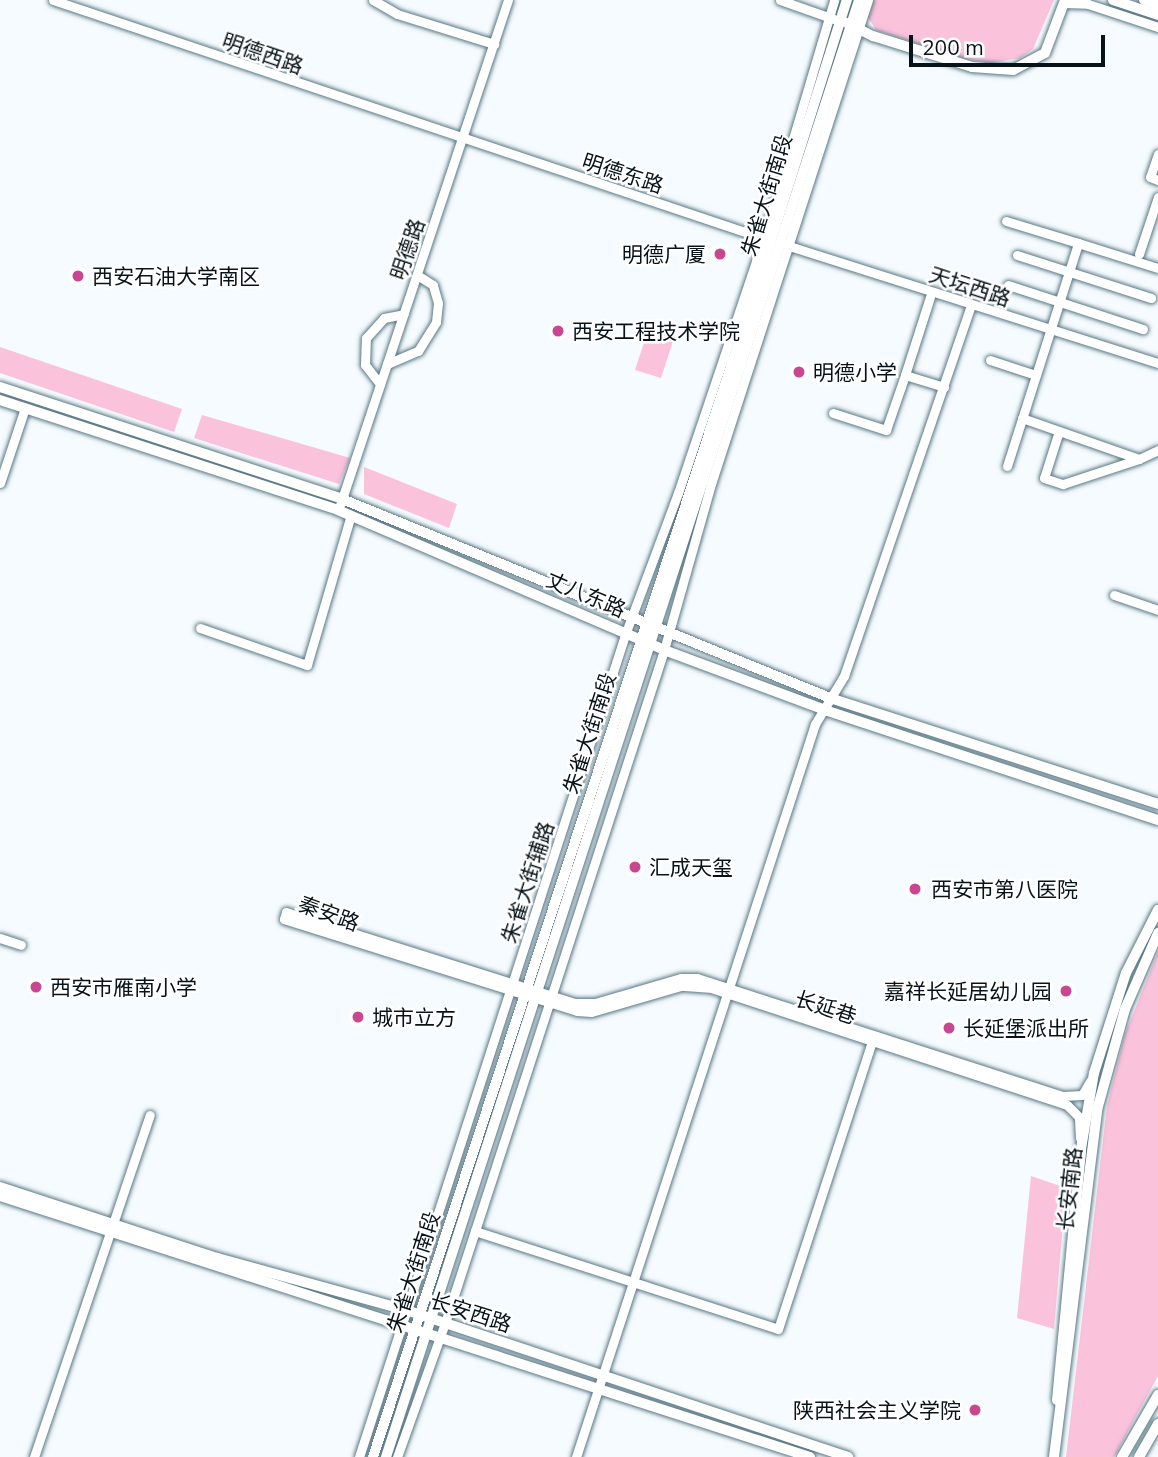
<!DOCTYPE html>
<html>
<head>
<meta charset="utf-8">
<style>
	body { margin:0 }
	#map { position:relative; width:1158px; height:1457px; overflow:hidden; background:#f5fbfe; font-family:Mulish,"Noto Sans SC",sans-serif }
	div>[style] { position:absolute }
	[style*='--x'] { left:calc(var(--x)*1px); top:calc(var(--y)*1px); width:calc(var(--w)*1px); rotate:calc(var(--a)*1deg) }
	.green>* { inset:0; background:#fbc2dc }
	.roads { filter:drop-shadow(0 0 2px #587785) drop-shadow(0 0 2px #587785) }
	.minor>* { height:9px; margin:-4.5px; padding:0 4.5px; transform-origin:4.5px; border-radius:4.5px; background:#fff }
	.major>* { height:10px; margin:-5px; padding:0 5px; transform-origin:5px; border-radius:5px; background:#fff }
	.dots>* { width:19px; height:19px; translate:-50% -50%; box-sizing:border-box; border:4px solid #fff; border-radius:50% }
	span { translate:-50% -50%; white-space:nowrap; text-align:center; line-height:1.15; -webkit-text-stroke:5px #fff; paint-order:stroke }
	.street-label { font-size:21px; color:#071318 }
	.poi-label { font-size:21px; color:#071318 }
	.right { translate:-100% -50%; text-align:right }
	.left { translate:0 -50%; text-align:left }
	.scale { position:absolute; left:909px; top:35px; width:196px; height:32px; box-sizing:border-box; border:4px solid #071318; border-top:0; padding-left:9px; font-size:21px; line-height:24px; white-space:nowrap; color:#071318; -webkit-text-stroke:5px #fff; paint-order:stroke }
</style>
</head>
<body>
<div id="map">
	<div class="green">
		<i style="clip-path:polygon(870px 0,1054px 0,1033px 49px,1020px 58px,991px 63px,962px 58px,876px 30px,866px 14px)"></i>
		<i style="clip-path:polygon(650px 324px,676px 332px,661px 378px,635px 370px)"></i>
		<i style="clip-path:polygon(0 347px,182px 409px,174px 432px,0 373px)"></i>
		<i style="clip-path:polygon(202px 415px,350px 458px,339px 484px,194px 438px)"></i>
		<i style="clip-path:polygon(364px 467px,457px 504px,449px 528px,364px 494px)"></i>
		<i style="clip-path:polygon(1158px 952px,1158px 1376px,1114px 1457px,1066px 1457px,1107px 1106px,1125px 1034px)"></i>
		<i style="clip-path:polygon(1031px 1176px,1066px 1188px,1054px 1329px,1017px 1318px)"></i>
	</div>
	<div class="roads">
		<div class="minor">
			<i style="--x:53;--y:0;--w:755;--a:18.53"></i>
			<i style="--x:373;--y:0;--w:28;--a:30"></i>
			<i style="--x:397;--y:14;--w:102;--a:17.2"></i>
			<i style="--x:780;--y:0;--w:57;--a:19.4"></i>
			<i style="--x:1064;--y:3;--w:24;--a:2"></i>
			<i style="--x:1088;--y:4;--w:74;--a:18.2"></i>
			<i style="--x:1158;--y:154;--w:24;--a:109"></i>
			<i style="--x:1150;--y:177;--w:9;--a:21"></i>
			<i style="--x:1006;--y:221;--w:75;--a:17"></i>
			<i style="--x:786;--y:245;--w:390;--a:17.6"></i>
			<i style="--x:1139;--y:254;--w:60;--a:-71.6"></i>
			<i style="--x:1017;--y:255;--w:141;--a:17.8"></i>
			<i style="--x:1008;--y:285;--w:142;--a:18.1"></i>
			<i style="--x:930;--y:297;--w:82;--a:107.8"></i>
			<i style="--x:905;--y:375;--w:41;--a:17.1"></i>
			<i style="--x:990;--y:360;--w:48;--a:18.1"></i>
			<i style="--x:387;--y:364;--w:34;--a:-23"></i>
			<i style="--x:418;--y:351;--w:34;--a:-58"></i>
			<i style="--x:436;--y:322;--w:19;--a:-84"></i>
			<i style="--x:438;--y:303;--w:19;--a:-106"></i>
			<i style="--x:433;--y:285;--w:19;--a:-148"></i>
			<i style="--x:380;--y:384;--w:24;--a:-128"></i>
			<i style="--x:365;--y:365;--w:27;--a:-88"></i>
			<i style="--x:366;--y:338;--w:27;--a:-48"></i>
			<i style="--x:384;--y:318;--w:20;--a:-11"></i>
			<i style="--x:833;--y:413;--w:56;--a:17.8"></i>
			<i style="--x:886;--y:430;--w:58;--a:-70.9"></i>
			<i style="--x:1022;--y:418;--w:124;--a:19.3"></i>
			<i style="--x:1139;--y:459;--w:21;--a:-25"></i>
			<i style="--x:1059;--y:431;--w:49;--a:107.7"></i>
			<i style="--x:1044;--y:478;--w:20;--a:18"></i>
			<i style="--x:1063;--y:484;--w:80;--a:-18.2"></i>
			<i style="--x:1007;--y:466;--w:234;--a:-72.3"></i>
			<i style="--x:1078;--y:243;--w:84;--a:17.4"></i>
			<i style="--x:0;--y:483;--w:79;--a:-71.6"></i>
			<i style="--x:340;--y:505;--w:532;--a:-71.6"></i>
			<i style="--x:1114;--y:595;--w:46;--a:18.8"></i>
			<i style="--x:200;--y:628;--w:113;--a:19.1"></i>
			<i style="--x:307;--y:665;--w:156;--a:-73.7"></i>
			<i style="--x:0;--y:938;--w:22;--a:18"></i>
			<i style="--x:1080;--y:1138;--w:21;--a:-93"></i>
			<i style="--x:1079;--y:1117;--w:17;--a:-135"></i>
			<i style="--x:1067;--y:1105;--w:374;--a:-161.8"></i>
			<i style="--x:712;--y:988;--w:31;--a:-176"></i>
			<i style="--x:681;--y:986;--w:94;--a:163.9"></i>
			<i style="--x:591;--y:1012;--w:14;--a:-176"></i>
			<i style="--x:577;--y:1011;--w:307;--a:-162.6"></i>
			<i style="--x:284;--y:919;--w:7;--a:-74"></i>
			<i style="--x:286;--y:912;--w:302;--a:17.5"></i>
			<i style="--x:574;--y:1003;--w:21;--a:0"></i>
			<i style="--x:595;--y:1003;--w:90;--a:-16.2"></i>
			<i style="--x:681;--y:978;--w:16;--a:0"></i>
			<i style="--x:697;--y:978;--w:385;--a:17.9"></i>
			<i style="--x:1063;--y:1096;--w:19;--a:-3"></i>
			<i style="--x:1082;--y:1095;--w:16;--a:-60"></i>
			<i style="--x:475;--y:1231;--w:318;--a:17.9"></i>
			<i style="--x:778;--y:1329;--w:303;--a:-71.9"></i>
			<i style="--x:34;--y:1457;--w:361;--a:-71.3"></i>
			<i style="--x:359;--y:1457;--w:867;--a:-72.07"></i>
			<i style="--x:626;--y:632;--w:148;--a:-69.5"></i>
			<i style="--x:678;--y:493;--w:270;--a:-71.4"></i>
			<i style="--x:764;--y:237;--w:247;--a:-73.5"></i>
			<i style="--x:397;--y:1457;--w:142;--a:-70.3"></i>
			<i style="--x:445;--y:1323;--w:708;--a:-71.97"></i>
			<i style="--x:664;--y:650;--w:173;--a:-74.2"></i>
			<i style="--x:711;--y:484;--w:509;--a:-72.03"></i>
			<i style="--x:576;--y:1457;--w:771;--a:-71.94"></i>
			<i style="--x:815;--y:724;--w:56;--a:-58.9"></i>
			<i style="--x:844;--y:676;--w:392;--a:-71.1"></i>
		</div>
		<div class="major">
			<i style="--x:1113;--y:0;--w:47;--a:18.4"></i>
			<i style="--x:1144;--y:0;--w:15;--a:20"></i>
			<i style="--x:847;--y:23;--w:29;--a:27"></i>
			<i style="--x:873;--y:36;--w:104;--a:17.4"></i>
			<i style="--x:972;--y:67;--w:41;--a:4.2"></i>
			<i style="--x:1013;--y:70;--w:36;--a:-28"></i>
			<i style="--x:1045;--y:53;--w:57;--a:-69.3"></i>
			<i style="--x:0;--y:387;--w:360;--a:18.1"></i>
			<i style="--x:342;--y:499;--w:527;--a:22.18"></i>
			<i style="--x:830;--y:698;--w:345;--a:17.9"></i>
			<i style="--x:0;--y:400;--w:355;--a:18"></i>
			<i style="--x:338;--y:510;--w:355;--a:23.2"></i>
			<i style="--x:664;--y:650;--w:172;--a:20.4"></i>
			<i style="--x:825;--y:710;--w:351;--a:18.3"></i>
			<i style="--x:0;--y:1187;--w:228;--a:18.1"></i>
			<i style="--x:217;--y:1258;--w:196;--a:15.4"></i>
			<i style="--x:406;--y:1310;--w:466;--a:18.4"></i>
			<i style="--x:0;--y:1196;--w:851;--a:17.86"></i>
			<i style="--x:1057;--y:1400;--w:252;--a:-84.5"></i>
			<i style="--x:1081;--y:1149;--w:77;--a:-80.3"></i>
			<i style="--x:1094;--y:1073;--w:105;--a:-72.3"></i>
			<i style="--x:1126;--y:973;--w:71;--a:-63.1"></i>
			<i style="--x:373;--y:1457;--w:1154;--a:-71.82"></i>
			<i style="--x:733;--y:361;--w:379;--a:-72.5"></i>
			<i style="--x:386;--y:1457;--w:1532;--a:-72.01"></i>
			<i style="--x:1054;--y:1457;--w:350;--a:-82.9"></i>
			<i style="--x:1097;--y:1110;--w:105;--a:-74.5"></i>
			<i style="--x:1125;--y:1009;--w:83;--a:-66.5"></i>
			<i style="--x:1122;--y:1457;--w:72;--a:-59.9"></i>
			<i style="--x:1139;--y:1457;--w:38;--a:-60"></i>
		</div>
	</div>
	<div class="dots">
		<i style="left:720px;top:254px;background:#c94790"></i>
		<i style="left:78px;top:276px;background:#c94790"></i>
		<i style="left:558px;top:331px;background:#c94790"></i>
		<i style="left:799px;top:372px;background:#c94790"></i>
		<i style="left:635px;top:867px;background:#c94790"></i>
		<i style="left:915px;top:889px;background:#c94790"></i>
		<i style="left:36px;top:987px;background:#c94790"></i>
		<i style="left:1066px;top:991px;background:#c94790"></i>
		<i style="left:358px;top:1017px;background:#c94790"></i>
		<i style="left:949px;top:1028px;background:#c94790"></i>
		<i style="left:975px;top:1410px;background:#c94790"></i>
	</div>
	<div class="street-label">
		<span style="left:263px;top:53px;rotate:19deg">明德西路</span>
		<span style="left:623px;top:173px;rotate:18deg">明德东路</span>
		<span style="left:766px;top:195px;rotate:-73deg">朱雀大街南段</span>
		<span style="left:407px;top:249px;rotate:-71deg">明德路</span>
		<span style="left:970px;top:286px;rotate:18deg">天坛西路</span>
		<span style="left:586px;top:594px;rotate:23deg">丈八东路</span>
		<span style="left:589px;top:733px;rotate:-72deg">朱雀大街南段</span>
		<span style="left:527px;top:882px;rotate:-72deg">朱雀大街辅路</span>
		<span style="left:329px;top:913px;rotate:20deg">秦安路</span>
		<span style="left:826px;top:1007px;rotate:18deg">长延巷</span>
		<span style="left:1069px;top:1189px;rotate:-84deg">长安南路</span>
		<span style="left:413px;top:1272px;rotate:-72deg">朱雀大街南段</span>
		<span style="left:471px;top:1312px;rotate:18deg">长安西路</span>
	</div>
	<div class="poi-label">
		<span class="right" style="left:706px;top:254px">明德广厦</span>
		<span class="left" style="left:92px;top:276px">西安石油大学南区</span>
		<span class="left" style="left:572px;top:331px">西安工程技术学院</span>
		<span class="left" style="left:813px;top:372px">明德小学</span>
		<span class="left" style="left:649px;top:867px">汇成天玺</span>
		<span class="left" style="left:931px;top:889px">西安市第八医院</span>
		<span class="left" style="left:50px;top:987px">西安市雁南小学</span>
		<span class="right" style="left:1052px;top:991px">嘉祥长延居幼儿园</span>
		<span class="left" style="left:372px;top:1017px">城市立方</span>
		<span class="left" style="left:963px;top:1028px">长延堡派出所</span>
		<span class="right" style="left:961px;top:1410px">陕西社会主义学院</span>
	</div>
	<div class="scale">200 m</div>
</div>
</body>
</html>
